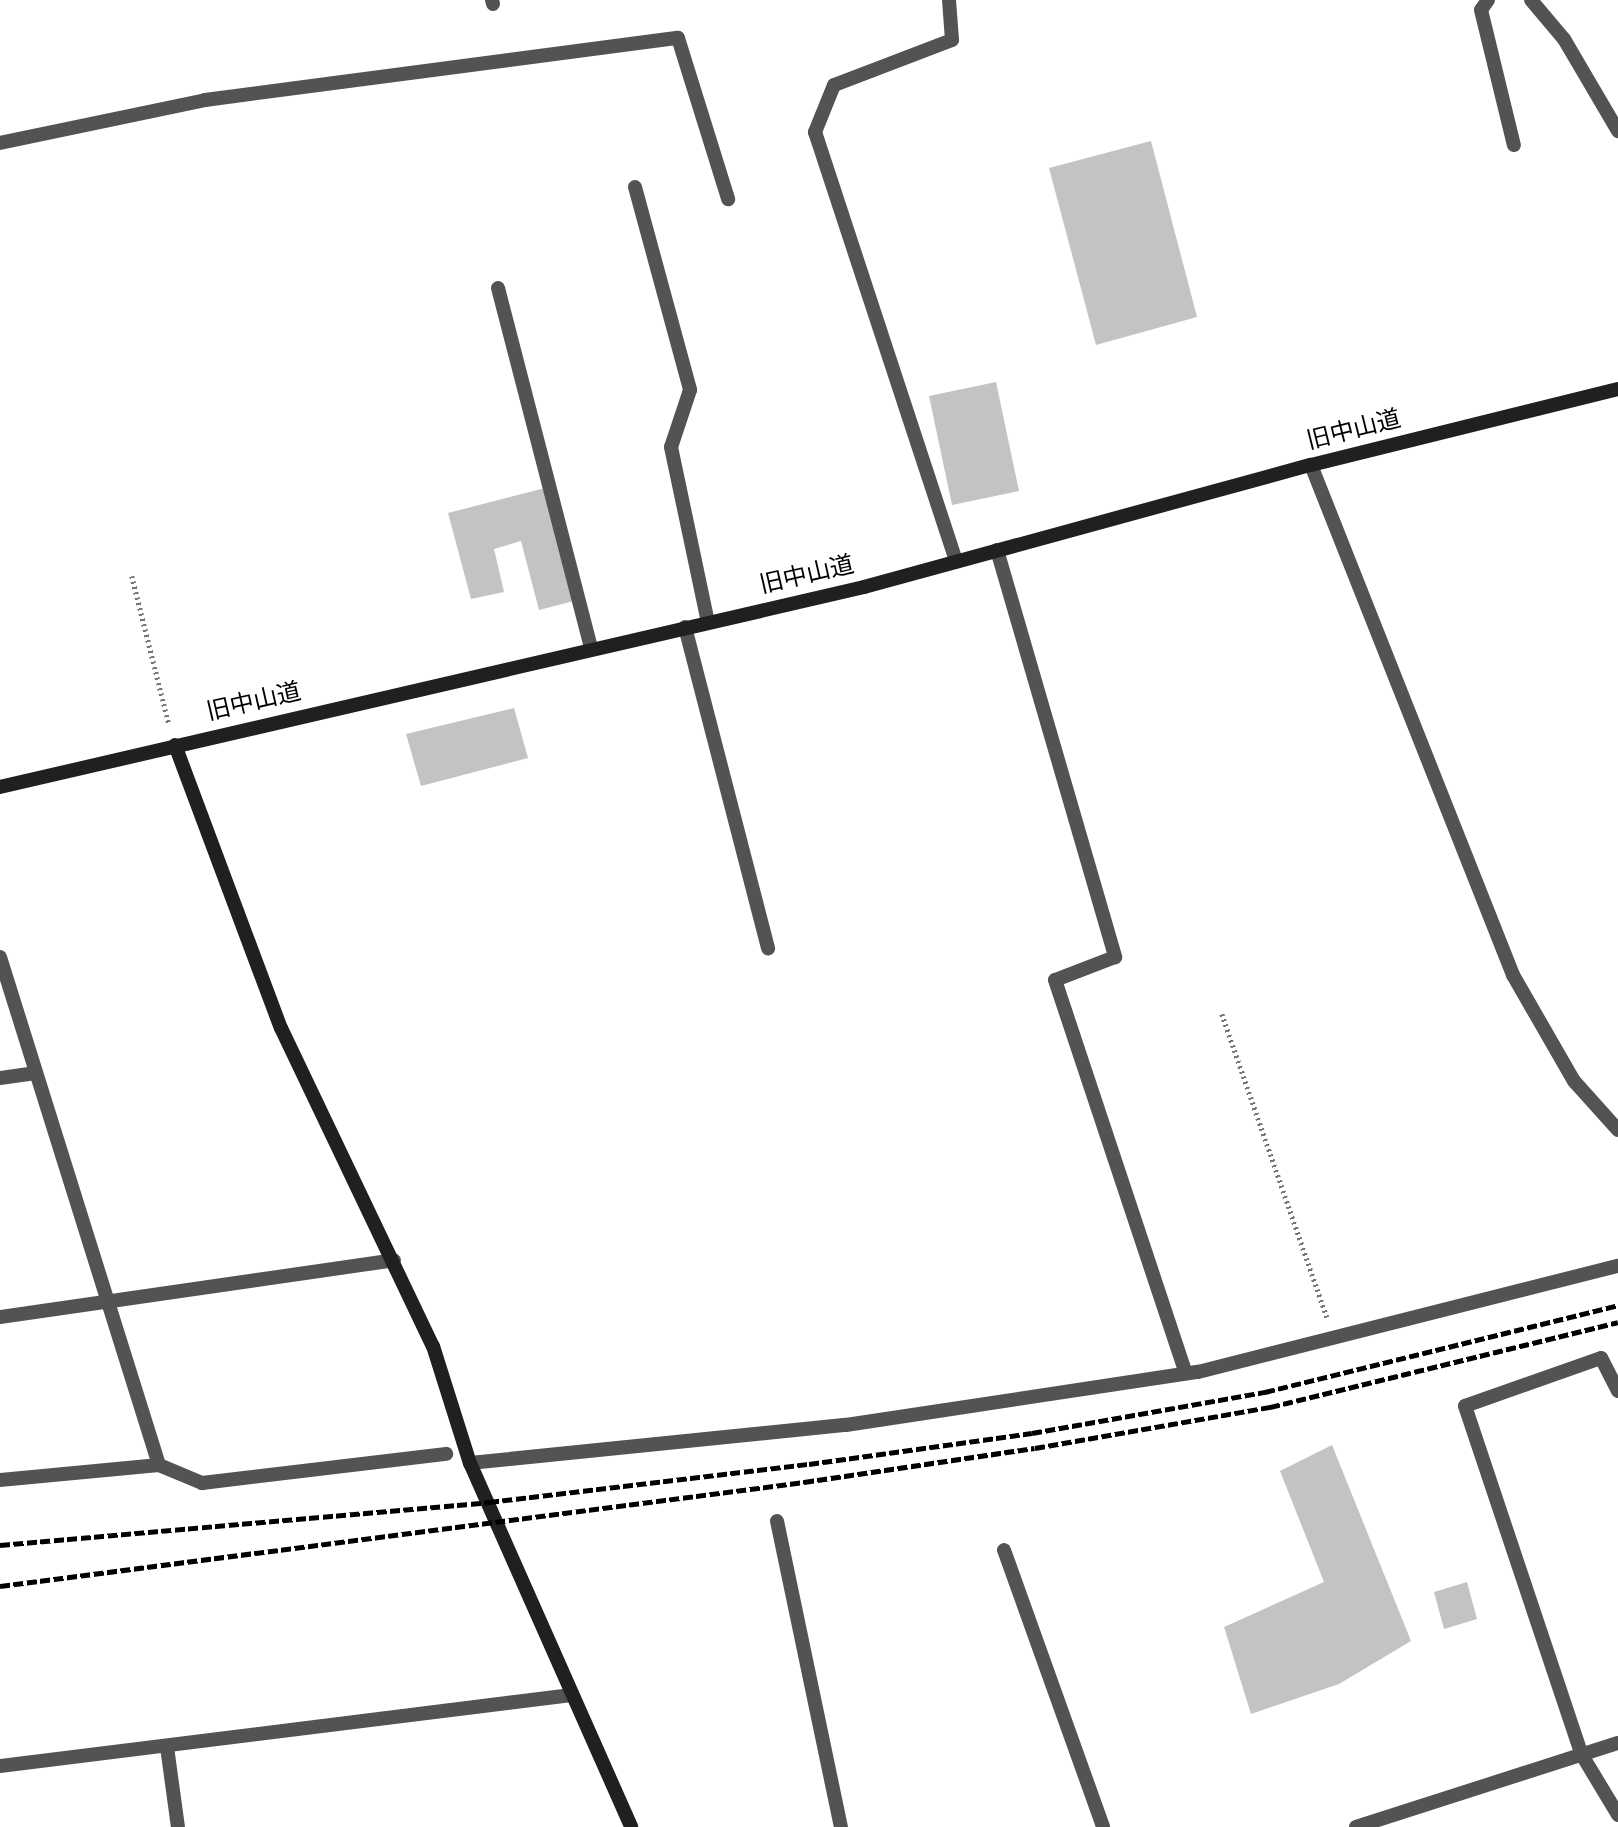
<!DOCTYPE html>
<html>
<head>
<meta charset="utf-8">
<style>
	body { margin:0 }
	#map { position:relative; width:1618px; height:1827px; overflow:hidden; background:#fff; font-family:"Alegreya Sans","Noto Sans JP",sans-serif }
	div>[style] { position:absolute }
	[style*='--x'] { left:calc(var(--x)*1px); top:calc(var(--y)*1px); width:calc(var(--w)*1px); rotate:calc(var(--a)*1deg) }
	.building>* { inset:0; background:#c3c3c3 }
	.path>* { height:4.5px; margin-top:-2.25px; transform-origin:0; background:repeating-linear-gradient(90deg,#757575 0 2px,transparent 0 5.5px) }
	.lane>* { height:14px; margin:-7px; padding:0 7px; transform-origin:7px; border-radius:7px; background:#535353 }
	.street>* { height:14px; margin:-7px; padding:0 7px; transform-origin:7px; border-radius:7px; background:#535353 }
	.secondary>* { height:14px; margin:-7px; padding:0 7px; transform-origin:7px; border-radius:7px; background:#202020 }
	.rail>* { height:5px; margin-top:-2.5px; transform-origin:0; background:repeating-linear-gradient(90deg,#000 0 10px,transparent 0 13.5px) }
	span { translate:-50% -50%; white-space:nowrap; text-align:center; line-height:1.15; -webkit-text-stroke:5px #fff; paint-order:stroke }
	.street-label { font-size:24px; color:#000 }
</style>
</head>
<body>
<div id="map">
	<div class="building">
		<i style="clip-path:polygon(1151px 141px,1197px 317px,1096px 345px,1049px 168px)"></i>
		<i style="clip-path:polygon(996px 382px,1019px 491px,952px 505px,929px 396px)"></i>
		<i style="clip-path:polygon(545px 488px,574px 601px,539px 610px,521px 541px,494px 549px,504px 592px,471px 599px,448px 513px)"></i>
		<i style="clip-path:polygon(514px 708px,528px 758px,421px 786px,406px 734px)"></i>
		<i style="clip-path:polygon(1332px 1445px,1411px 1641px,1339px 1684px,1251px 1714px,1224px 1627px,1324px 1582px,1280px 1471px)"></i>
		<i style="clip-path:polygon(1467px 1582px,1477px 1619px,1444px 1629px,1434px 1592px)"></i>
	</div>
	<div class="path">
		<i style="--x:132;--y:576;--w:153;--a:76"></i>
		<i style="--x:1222;--y:1014;--w:321;--a:70.9"></i>
	</div>
	<div class="lane">
		<i style="--x:1488;--y:0;--w:12;--a:125"></i>
		<i style="--x:1481;--y:10;--w:139;--a:76.3"></i>
		<i style="--x:498;--y:288;--w:372;--a:75.5"></i>
		<i style="--x:159;--y:1465;--w:47;--a:22.7"></i>
		<i style="--x:202;--y:1483;--w:246;--a:-6.8"></i>
	</div>
	<div class="street">
		<i style="--x:492;--y:0;--w:4;--a:76"></i>
		<i style="--x:949;--y:0;--w:40;--a:85.7"></i>
		<i style="--x:952;--y:40;--w:126;--a:159.1"></i>
		<i style="--x:834;--y:85;--w:51;--a:112"></i>
		<i style="--x:815;--y:132;--w:452;--a:71.8"></i>
		<i style="--x:1531;--y:0;--w:51;--a:49.8"></i>
		<i style="--x:1564;--y:39;--w:107;--a:59.6"></i>
		<i style="--x:0;--y:143;--w:209;--a:-11.8"></i>
		<i style="--x:205;--y:100;--w:477;--a:-7.5"></i>
		<i style="--x:678;--y:38;--w:169;--a:72.7"></i>
		<i style="--x:635;--y:187;--w:210;--a:74.8"></i>
		<i style="--x:690;--y:390;--w:60;--a:108.4"></i>
		<i style="--x:671;--y:447;--w:179;--a:78.1"></i>
		<i style="--x:1311;--y:465;--w:549;--a:68.39"></i>
		<i style="--x:1513;--y:975;--w:122;--a:60.1"></i>
		<i style="--x:1574;--y:1081;--w:66;--a:48.1"></i>
		<i style="--x:997;--y:550;--w:424;--a:73.8"></i>
		<i style="--x:1115;--y:957;--w:64;--a:159"></i>
		<i style="--x:1055;--y:980;--w:414;--a:71.6"></i>
		<i style="--x:685;--y:627;--w:332;--a:75.5"></i>
		<i style="--x:0;--y:957;--w:532;--a:72.62"></i>
		<i style="--x:159;--y:1465;--w:160;--a:174.6"></i>
		<i style="--x:0;--y:1078;--w:36;--a:-8"></i>
		<i style="--x:0;--y:1317;--w:398;--a:-8.2"></i>
		<i style="--x:1618;--y:1391;--w:37;--a:-117"></i>
		<i style="--x:1601;--y:1358;--w:144;--a:160.6"></i>
		<i style="--x:1465;--y:1406;--w:368;--a:71.5"></i>
		<i style="--x:1582;--y:1755;--w:70;--a:59"></i>
		<i style="--x:470;--y:1463;--w:378;--a:-5.8"></i>
		<i style="--x:846;--y:1425;--w:356;--a:-8.6"></i>
		<i style="--x:1198;--y:1372;--w:433;--a:-14.2"></i>
		<i style="--x:777;--y:1521;--w:313;--a:78.2"></i>
		<i style="--x:1004;--y:1550;--w:294;--a:70.3"></i>
		<i style="--x:167;--y:1747;--w:81;--a:82.2"></i>
		<i style="--x:0;--y:1766;--w:576;--a:-7.08"></i>
		<i style="--x:1356;--y:1827;--w:275;--a:-17.8"></i>
	</div>
	<div class="secondary">
		<i style="--x:175;--y:745;--w:302;--a:69.5"></i>
		<i style="--x:281;--y:1028;--w:352;--a:64.5"></i>
		<i style="--x:433;--y:1346;--w:123;--a:72.5"></i>
		<i style="--x:470;--y:1463;--w:398;--a:66.1"></i>
		<i style="--x:0;--y:787;--w:887;--a:-13.03"></i>
		<i style="--x:864;--y:587;--w:463;--a:-15.3"></i>
		<i style="--x:1311;--y:465;--w:316;--a:-13.9"></i>
	</div>
	<div class="rail">
		<i style="--x:0;--y:1545;--w:491;--a:-5"></i>
		<i style="--x:489;--y:1502;--w:322;--a:-6.8"></i>
		<i style="--x:809;--y:1464;--w:225;--a:-7.9"></i>
		<i style="--x:1032;--y:1433;--w:237;--a:-10"></i>
		<i style="--x:1265;--y:1392;--w:364;--a:-13.8"></i>
		<i style="--x:0;--y:1586;--w:811;--a:-7.37"></i>
		<i style="--x:804;--y:1482;--w:233;--a:-8.4"></i>
		<i style="--x:1035;--y:1448;--w:239;--a:-9.9"></i>
		<i style="--x:1270;--y:1407;--w:358;--a:-13.7"></i>
	</div>
	<div class="street-label">
		<span style="left:1354px;top:431px;rotate:-14deg">旧中山道</span>
		<span style="left:807px;top:576px;rotate:-13deg">旧中山道</span>
		<span style="left:254px;top:703px;rotate:-13deg">旧中山道</span>
	</div>
</div>
</body>
</html>
